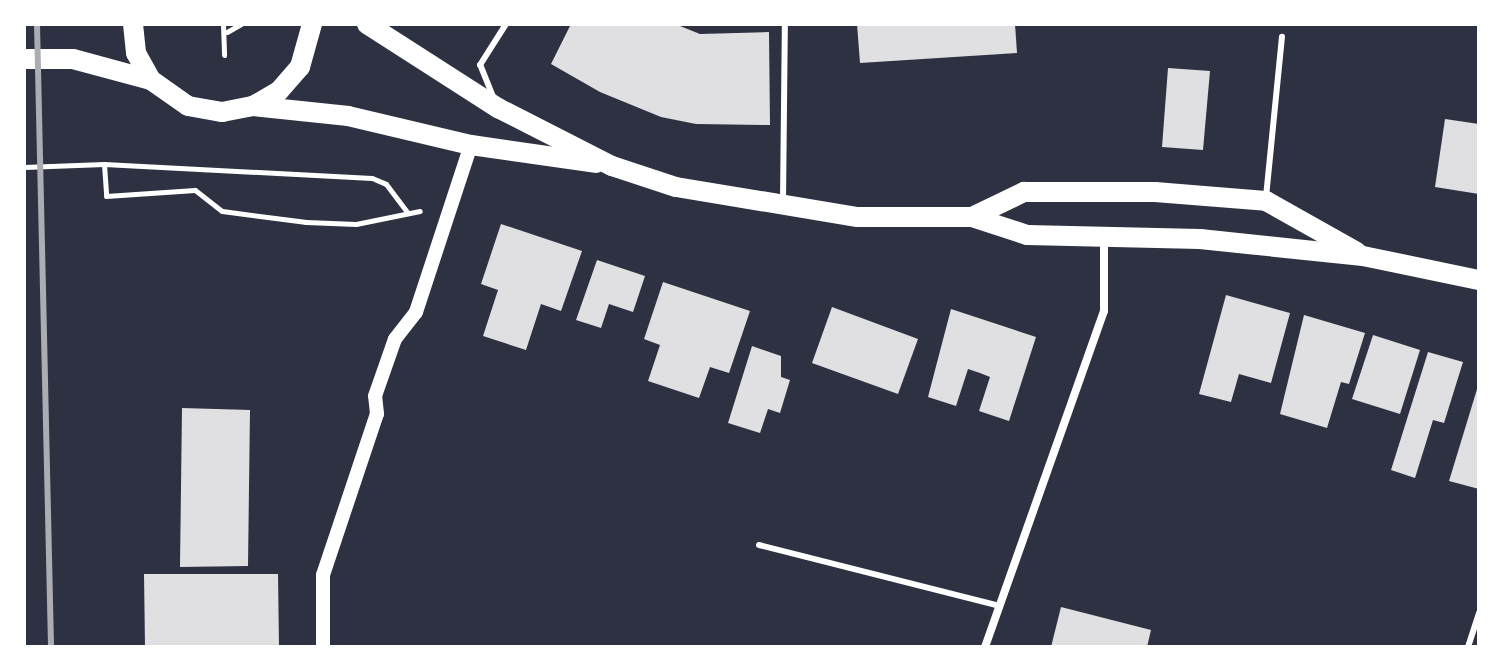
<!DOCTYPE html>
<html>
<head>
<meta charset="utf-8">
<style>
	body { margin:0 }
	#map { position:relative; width:1503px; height:671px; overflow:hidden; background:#2d3142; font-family:"Varela Round",sans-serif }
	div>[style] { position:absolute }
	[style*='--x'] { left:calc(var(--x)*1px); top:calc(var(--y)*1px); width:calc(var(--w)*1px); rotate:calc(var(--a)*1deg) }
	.building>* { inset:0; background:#e0e0e3 }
	.path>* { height:5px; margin:-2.5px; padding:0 2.5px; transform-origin:2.5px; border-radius:2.5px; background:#fff }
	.service>* { height:6px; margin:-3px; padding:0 3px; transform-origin:3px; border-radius:3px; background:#fff }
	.minor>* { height:8px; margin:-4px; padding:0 4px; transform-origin:4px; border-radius:4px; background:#fff }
	.tertiary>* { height:14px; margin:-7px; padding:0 7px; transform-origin:7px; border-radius:7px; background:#fff }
	.primary>* { height:20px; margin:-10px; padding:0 10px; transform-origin:10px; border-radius:10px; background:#fff }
	.rail>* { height:6px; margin:-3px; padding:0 3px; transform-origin:3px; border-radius:3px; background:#abadb3 }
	span { translate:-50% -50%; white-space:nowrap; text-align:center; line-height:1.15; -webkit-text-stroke:7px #fff; paint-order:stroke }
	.frame { position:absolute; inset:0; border:26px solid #fff; pointer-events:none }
</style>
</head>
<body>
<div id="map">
	<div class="building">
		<i style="clip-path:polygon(571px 24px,675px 24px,700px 34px,769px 32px,770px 125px,696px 124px,661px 117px,600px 92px,551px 64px)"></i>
		<i style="clip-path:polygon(857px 24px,1015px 24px,1017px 53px,860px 63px)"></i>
		<i style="clip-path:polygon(1168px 68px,1210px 71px,1203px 150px,1162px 147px)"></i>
		<i style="clip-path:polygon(1445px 119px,1479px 124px,1479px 194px,1435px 187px)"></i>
		<i style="clip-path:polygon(501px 224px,582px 251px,561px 311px,541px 304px,526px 350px,483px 336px,498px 290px,481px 284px)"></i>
		<i style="clip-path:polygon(597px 260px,645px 276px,633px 312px,609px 304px,601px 328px,576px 320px)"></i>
		<i style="clip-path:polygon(663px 282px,750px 311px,729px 373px,710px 367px,699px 398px,648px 381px,660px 345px,644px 339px)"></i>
		<i style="clip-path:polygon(1226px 295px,1290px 313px,1271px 383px,1239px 374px,1231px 402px,1199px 394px)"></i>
		<i style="clip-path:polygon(832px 307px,918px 339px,898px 394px,812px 363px)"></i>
		<i style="clip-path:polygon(951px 309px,1036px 337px,1009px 421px,979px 411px,990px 377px,980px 373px,968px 369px,956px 406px,928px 397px)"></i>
		<i style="clip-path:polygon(1304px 315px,1365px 333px,1349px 384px,1341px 382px,1327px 428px,1280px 414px)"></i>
		<i style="clip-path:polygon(1373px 335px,1420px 350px,1400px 414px,1352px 399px)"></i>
		<i style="clip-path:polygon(752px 346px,781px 356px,781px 377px,790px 380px,780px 413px,768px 409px,760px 433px,728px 423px)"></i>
		<i style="clip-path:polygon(1428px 352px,1463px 362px,1444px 423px,1433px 420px,1415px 478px,1391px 470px)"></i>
		<i style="clip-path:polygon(1478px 386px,1479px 386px,1479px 489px,1449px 481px)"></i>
		<i style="clip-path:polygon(182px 408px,250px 410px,248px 566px,180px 567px)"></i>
		<i style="clip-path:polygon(144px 574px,278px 574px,279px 647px,145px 647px)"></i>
		<i style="clip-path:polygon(1061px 607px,1151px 630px,1147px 647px,1051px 647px)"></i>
	</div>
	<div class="path">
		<i style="--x:223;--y:24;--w:31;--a:88"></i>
		<i style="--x:227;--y:32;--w:16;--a:-30"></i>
		<i style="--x:104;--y:164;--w:32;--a:86"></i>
		<i style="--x:106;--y:196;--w:89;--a:-3.9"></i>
		<i style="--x:195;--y:190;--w:34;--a:38"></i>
		<i style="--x:222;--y:211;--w:85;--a:7.5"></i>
		<i style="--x:306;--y:222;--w:50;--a:2.3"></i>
		<i style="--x:356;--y:224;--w:65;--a:-11.5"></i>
		<i style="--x:24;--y:167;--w:80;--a:-2.1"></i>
		<i style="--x:104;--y:164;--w:268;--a:3"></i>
		<i style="--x:372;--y:178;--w:15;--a:23"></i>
		<i style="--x:386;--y:184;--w:35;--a:53"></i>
	</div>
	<div class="service">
		<i style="--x:494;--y:99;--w:37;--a:-112"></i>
		<i style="--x:480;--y:65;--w:49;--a:-57.6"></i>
		<i style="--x:1266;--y:197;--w:161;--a:-84.3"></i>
		<i style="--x:783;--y:202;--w:178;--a:-89.4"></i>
		<i style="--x:759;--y:545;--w:244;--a:14.2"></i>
		<i style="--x:1468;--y:647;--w:36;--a:-72"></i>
	</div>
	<div class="minor">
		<i style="--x:985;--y:647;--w:356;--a:-70.5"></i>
		<i style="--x:1104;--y:311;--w:72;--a:-90"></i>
	</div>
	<div class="tertiary">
		<i style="--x:323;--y:647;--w:72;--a:-90"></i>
		<i style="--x:323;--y:575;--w:170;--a:-71.5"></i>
		<i style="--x:377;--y:414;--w:18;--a:-96"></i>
		<i style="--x:375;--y:396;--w:60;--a:-70.7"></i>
		<i style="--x:395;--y:339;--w:34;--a:-52"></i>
		<i style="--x:416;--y:312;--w:176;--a:-71.8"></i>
	</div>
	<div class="primary">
		<i style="--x:133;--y:24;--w:29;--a:84"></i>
		<i style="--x:136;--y:53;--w:31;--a:61"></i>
		<i style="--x:151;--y:80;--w:45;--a:35.1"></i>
		<i style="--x:188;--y:106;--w:35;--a:10"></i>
		<i style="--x:222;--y:112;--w:32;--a:-11"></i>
		<i style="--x:253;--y:106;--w:30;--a:-30"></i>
		<i style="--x:279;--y:91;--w:32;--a:-49"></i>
		<i style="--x:300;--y:67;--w:45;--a:-74.4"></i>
		<i style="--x:367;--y:24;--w:156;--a:32.7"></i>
		<i style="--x:498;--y:108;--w:128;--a:27"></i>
		<i style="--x:612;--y:166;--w:67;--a:18.2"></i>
		<i style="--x:676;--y:187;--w:184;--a:9.4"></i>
		<i style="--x:858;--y:217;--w:114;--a:0"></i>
		<i style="--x:972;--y:217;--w:58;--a:18.1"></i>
		<i style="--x:1027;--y:235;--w:173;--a:1.3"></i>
		<i style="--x:1200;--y:239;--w:164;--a:6"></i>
		<i style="--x:1363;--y:256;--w:118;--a:11.7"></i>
		<i style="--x:24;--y:59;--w:49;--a:0"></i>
		<i style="--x:73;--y:59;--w:81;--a:15.1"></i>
		<i style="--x:253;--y:106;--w:96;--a:6"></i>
		<i style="--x:348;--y:116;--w:126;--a:13.3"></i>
		<i style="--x:471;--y:145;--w:126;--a:8.2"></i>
		<i style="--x:972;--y:217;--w:58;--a:-25.7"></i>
		<i style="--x:1024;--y:192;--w:131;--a:0"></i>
		<i style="--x:1155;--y:192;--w:111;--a:4.6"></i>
		<i style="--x:1266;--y:201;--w:104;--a:29.3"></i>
	</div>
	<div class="rail">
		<i style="--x:37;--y:24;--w:623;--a:88.71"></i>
	</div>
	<div class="frame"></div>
</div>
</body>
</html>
